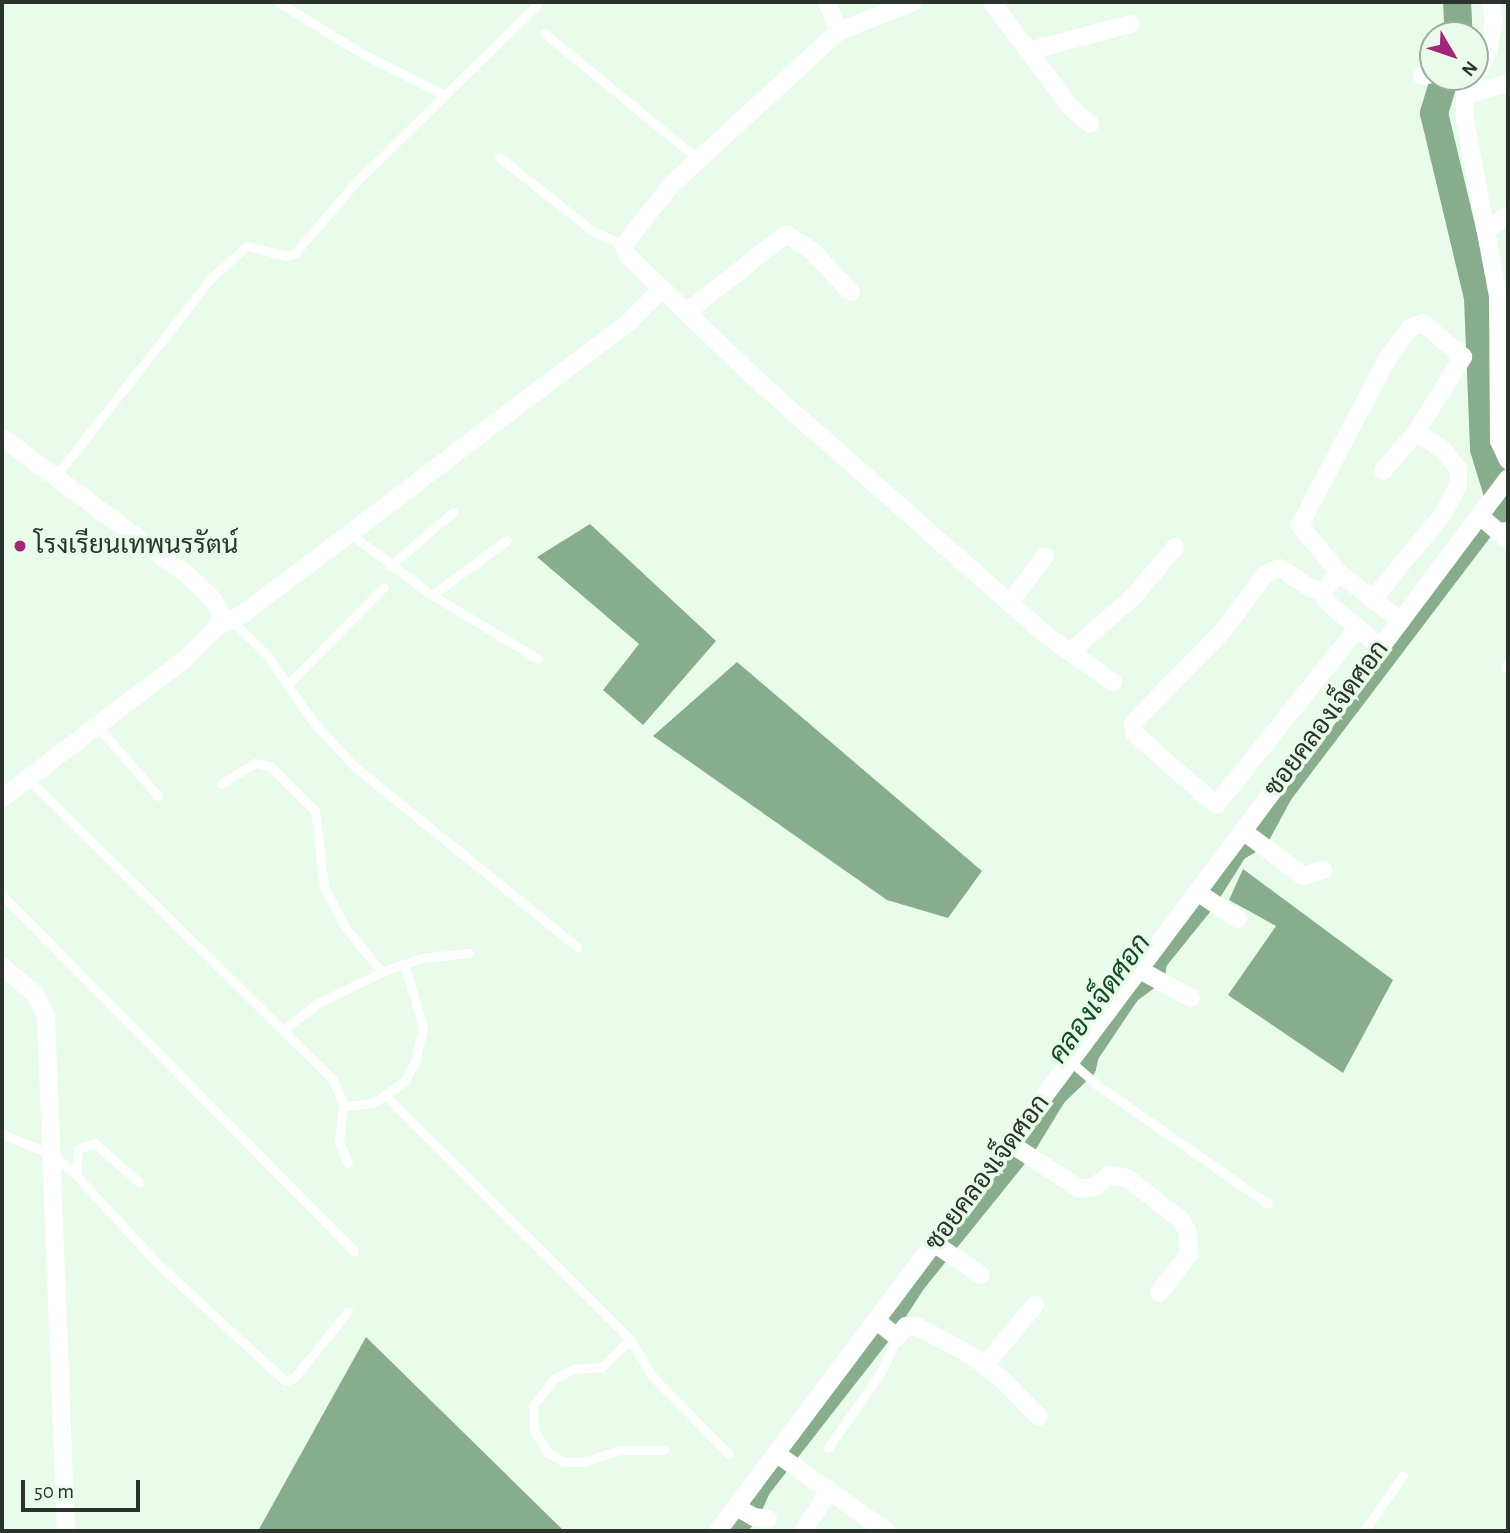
<!DOCTYPE html>
<html>
<head>
<meta charset="utf-8">
<style>
	body { margin:0 }
	#map { position:relative; width:1510px; height:1533px; overflow:hidden; background:#e9fceb; font-family:"Alegreya Sans",Sarabun,sans-serif }
	div>[style] { position:absolute }
	[style*='--x'] { left:calc(var(--x)*1px); top:calc(var(--y)*1px); width:calc(var(--w)*1px); rotate:calc(var(--a)*1deg) }
	.water>* { inset:0; background:#88ad8d }
	.canal>* { height:18px; margin:-9px; padding:0 9px; transform-origin:9px; border-radius:9px; background:#88ad8d }
	.river>* { height:28px; margin:-14px; padding:0 14px; transform-origin:14px; border-radius:14px; background:#88ad8d }
	.lane>* { height:9px; margin:-4.5px; padding:0 4.5px; transform-origin:4.5px; border-radius:4.5px; background:#fff }
	.street>* { height:18px; margin:-9px; padding:0 9px; transform-origin:9px; border-radius:9px; background:#fff }
	.dots>* { width:19px; height:19px; translate:-50% -50%; box-sizing:border-box; border:4px solid #e9fceb; border-radius:50% }
	span { translate:-50% -50%; white-space:nowrap; text-align:center; line-height:1.15; -webkit-text-stroke:7px #e9fceb; paint-order:stroke }
	.poi-label { font-size:26px; color:#2c332d }
	.left { translate:0 -50%; text-align:left }
	.street-label { font-size:26px; color:#2c332d }
	.water-label { font-size:28px; color:#144c22; font-style:italic }
	.frame { position:absolute; inset:0; border:4px solid #2c332d; pointer-events:none }
	.north { position:absolute; left:1419px; top:21px; width:70px; height:70px; box-sizing:border-box; background:#e9fceb; border:2px solid #9dac9f; border-radius:50%; rotate:129deg; font-size:19px; font-weight:700; line-height:28px; text-align:center; color:#2c332d }
	.north::after { content:''; display:block; margin:auto; width:24px; height:32px; background:#a52678; clip-path:polygon(50% 0,100% 100%,50% 72%,0 100%) }
	.scale { position:absolute; left:21px; top:1480px; width:119px; height:32px; box-sizing:border-box; border:4px solid #2c332d; border-top:0; padding-left:9px; font-size:21px; line-height:24px; white-space:nowrap; color:#2c332d; -webkit-text-stroke:5px #e9fceb; paint-order:stroke }
</style>
</head>
<body>
<div id="map">
	<div class="water">
		<i style="clip-path:polygon(590px 524px,716px 641px,643px 725px,603px 690px,639px 644px,537px 557px)"></i>
		<i style="clip-path:polygon(737px 662px,982px 871px,948px 918px,887px 900px,653px 736px)"></i>
		<i style="clip-path:polygon(1243px 869px,1393px 980px,1343px 1073px,1228px 995px,1276px 926px,1229px 900px)"></i>
		<i style="clip-path:polygon(366px 1337px,564px 1531px,258px 1531px)"></i>
	</div>
	<div class="canal">
		<i style="--x:734;--y:1531;--w:22;--a:-43"></i>
		<i style="--x:750;--y:1516;--w:28;--a:-67"></i>
		<i style="--x:761;--y:1490;--w:204;--a:-52"></i>
		<i style="--x:887;--y:1329;--w:55;--a:-56.9"></i>
		<i style="--x:917;--y:1283;--w:174;--a:-51.1"></i>
		<i style="--x:1026;--y:1148;--w:60;--a:-58.7"></i>
		<i style="--x:1057;--y:1097;--w:42;--a:-44"></i>
		<i style="--x:1087;--y:1068;--w:13;--a:-77"></i>
		<i style="--x:1090;--y:1055;--w:73;--a:-56.1"></i>
		<i style="--x:1131;--y:994;--w:31;--a:-36"></i>
		<i style="--x:1156;--y:976;--w:14;--a:-82"></i>
		<i style="--x:1158;--y:962;--w:80;--a:-51.1"></i>
		<i style="--x:1208;--y:900;--w:57;--a:-58"></i>
		<i style="--x:1238;--y:852;--w:24;--a:-30"></i>
		<i style="--x:1259;--y:840;--w:52;--a:-61.5"></i>
		<i style="--x:1284;--y:794;--w:370;--a:-52.8"></i>
	</div>
	<div class="river">
		<i style="--x:1457;--y:2;--w:33;--a:87"></i>
		<i style="--x:1445;--y:77;--w:38;--a:107"></i>
		<i style="--x:1434;--y:113;--w:190;--a:76.6"></i>
		<i style="--x:1478;--y:298;--w:151;--a:87.7"></i>
		<i style="--x:1484;--y:449;--w:62;--a:73"></i>
	</div>
	<div class="lane">
		<i style="--x:278;--y:2;--w:100;--a:31.5"></i>
		<i style="--x:363;--y:54;--w:91;--a:26.8"></i>
		<i style="--x:544;--y:33;--w:200;--a:39.3"></i>
		<i style="--x:499;--y:157;--w:121;--a:38.3"></i>
		<i style="--x:594;--y:232;--w:33;--a:23"></i>
		<i style="--x:55;--y:477;--w:253;--a:-51.9"></i>
		<i style="--x:211;--y:278;--w:48;--a:-41.6"></i>
		<i style="--x:247;--y:246;--w:40;--a:14.4"></i>
		<i style="--x:286;--y:256;--w:9;--a:-18"></i>
		<i style="--x:295;--y:253;--w:92;--a:-49.4"></i>
		<i style="--x:355;--y:183;--w:259;--a:-44.4"></i>
		<i style="--x:348;--y:532;--w:105;--a:36.9"></i>
		<i style="--x:432;--y:595;--w:124;--a:31.1"></i>
		<i style="--x:390;--y:566;--w:83;--a:-40.6"></i>
		<i style="--x:432;--y:595;--w:93;--a:-36.3"></i>
		<i style="--x:231;--y:620;--w:50;--a:44.2"></i>
		<i style="--x:267;--y:655;--w:83;--a:55.3"></i>
		<i style="--x:314;--y:723;--w:60;--a:47"></i>
		<i style="--x:355;--y:767;--w:286;--a:39"></i>
		<i style="--x:1505;--y:667;--w:5;--a:-53"></i>
		<i style="--x:287;--y:685;--w:138;--a:-45.3"></i>
		<i style="--x:97;--y:726;--w:93;--a:48.9"></i>
		<i style="--x:28;--y:779;--w:429;--a:44.6"></i>
		<i style="--x:333;--y:1080;--w:26;--a:67"></i>
		<i style="--x:343;--y:1104;--w:38;--a:96"></i>
		<i style="--x:339;--y:1142;--w:23;--a:67"></i>
		<i style="--x:221;--y:784;--w:40;--a:-32"></i>
		<i style="--x:255;--y:763;--w:15;--a:11"></i>
		<i style="--x:270;--y:766;--w:64;--a:45"></i>
		<i style="--x:315;--y:811;--w:77;--a:83.2"></i>
		<i style="--x:324;--y:887;--w:45;--a:62.3"></i>
		<i style="--x:345;--y:927;--w:58;--a:50.6"></i>
		<i style="--x:2;--y:895;--w:501;--a:45.32"></i>
		<i style="--x:283;--y:1030;--w:44;--a:-37.6"></i>
		<i style="--x:318;--y:1003;--w:71;--a:-25.8"></i>
		<i style="--x:382;--y:972;--w:41;--a:-19.7"></i>
		<i style="--x:421;--y:958;--w:48;--a:-5.9"></i>
		<i style="--x:1071;--y:1062;--w:35;--a:41"></i>
		<i style="--x:1097;--y:1085;--w:208;--a:34.8"></i>
		<i style="--x:385;--y:1095;--w:346;--a:44.9"></i>
		<i style="--x:630;--y:1339;--w:43;--a:59.3"></i>
		<i style="--x:652;--y:1376;--w:110;--a:45.4"></i>
		<i style="--x:343;--y:1107;--w:32;--a:-9"></i>
		<i style="--x:375;--y:1102;--w:37;--a:-35"></i>
		<i style="--x:405;--y:1081;--w:25;--a:-63"></i>
		<i style="--x:416;--y:1059;--w:33;--a:-78"></i>
		<i style="--x:423;--y:1027;--w:66;--a:-106.8"></i>
		<i style="--x:2;--y:1134;--w:55;--a:22.4"></i>
		<i style="--x:53;--y:1155;--w:30;--a:41"></i>
		<i style="--x:76;--y:1175;--w:118;--a:47.4"></i>
		<i style="--x:156;--y:1262;--w:176;--a:42.7"></i>
		<i style="--x:285;--y:1381;--w:9;--a:-18"></i>
		<i style="--x:294;--y:1378;--w:86;--a:-51.1"></i>
		<i style="--x:76;--y:1175;--w:26;--a:-86"></i>
		<i style="--x:78;--y:1149;--w:17;--a:-21"></i>
		<i style="--x:94;--y:1143;--w:60;--a:40.9"></i>
		<i style="--x:630;--y:1339;--w:40;--a:135"></i>
		<i style="--x:602;--y:1367;--w:29;--a:176"></i>
		<i style="--x:573;--y:1369;--w:20;--a:153"></i>
		<i style="--x:555;--y:1378;--w:35;--a:129"></i>
		<i style="--x:533;--y:1405;--w:25;--a:88"></i>
		<i style="--x:534;--y:1430;--w:27;--a:59"></i>
		<i style="--x:548;--y:1453;--w:18;--a:29"></i>
		<i style="--x:564;--y:1462;--w:20;--a:0"></i>
		<i style="--x:584;--y:1462;--w:36;--a:-19"></i>
		<i style="--x:618;--y:1450;--w:46;--a:0"></i>
		<i style="--x:828;--y:1448;--w:93;--a:-55.1"></i>
		<i style="--x:881;--y:1372;--w:38;--a:-65"></i>
		<i style="--x:1364;--y:1531;--w:68;--a:-55.1"></i>
	</div>
	<div class="street">
		<i style="--x:827;--y:2;--w:31;--a:68"></i>
		<i style="--x:913;--y:2;--w:79;--a:158.6"></i>
		<i style="--x:839;--y:31;--w:226;--a:137.5"></i>
		<i style="--x:672;--y:184;--w:78;--a:128.2"></i>
		<i style="--x:624;--y:245;--w:10;--a:73"></i>
		<i style="--x:627;--y:255;--w:182;--a:43.9"></i>
		<i style="--x:758;--y:381;--w:384;--a:41.4"></i>
		<i style="--x:1046;--y:635;--w:82;--a:35"></i>
		<i style="--x:992;--y:2;--w:135;--a:53.1"></i>
		<i style="--x:1073;--y:110;--w:22;--a:39"></i>
		<i style="--x:1491;--y:2;--w:19;--a:81"></i>
		<i style="--x:1494;--y:21;--w:32;--a:101"></i>
		<i style="--x:1488;--y:52;--w:49;--a:118.1"></i>
		<i style="--x:1465;--y:95;--w:25;--a:90"></i>
		<i style="--x:1465;--y:120;--w:179;--a:79.4"></i>
		<i style="--x:1498;--y:296;--w:145;--a:89.6"></i>
		<i style="--x:1499;--y:441;--w:21;--a:65"></i>
		<i style="--x:1029;--y:51;--w:105;--a:-15"></i>
		<i style="--x:1422;--y:76;--w:11;--a:-10"></i>
		<i style="--x:1465;--y:95;--w:45;--a:-15.6"></i>
		<i style="--x:1486;--y:230;--w:27;--a:-34"></i>
		<i style="--x:687;--y:312;--w:126;--a:-38.2"></i>
		<i style="--x:786;--y:234;--w:30;--a:33"></i>
		<i style="--x:811;--y:250;--w:58;--a:46.4"></i>
		<i style="--x:2;--y:437;--w:234;--a:36.7"></i>
		<i style="--x:190;--y:577;--w:32;--a:44"></i>
		<i style="--x:213;--y:599;--w:18;--a:63"></i>
		<i style="--x:221;--y:615;--w:11;--a:105"></i>
		<i style="--x:1383;--y:471;--w:51;--a:-49.8"></i>
		<i style="--x:1416;--y:432;--w:89;--a:-57.9"></i>
		<i style="--x:1463;--y:357;--w:52;--a:-139.6"></i>
		<i style="--x:1423;--y:323;--w:14;--a:159"></i>
		<i style="--x:1410;--y:328;--w:41;--a:126"></i>
		<i style="--x:1386;--y:361;--w:185;--a:117.7"></i>
		<i style="--x:1300;--y:525;--w:62;--a:50.9"></i>
		<i style="--x:1339;--y:573;--w:78;--a:37.7"></i>
		<i style="--x:1480;--y:516;--w:37;--a:41"></i>
		<i style="--x:1339;--y:573;--w:24;--a:132"></i>
		<i style="--x:1323;--y:591;--w:11;--a:-170"></i>
		<i style="--x:1312;--y:589;--w:38;--a:-147"></i>
		<i style="--x:1280;--y:568;--w:16;--a:158"></i>
		<i style="--x:1265;--y:574;--w:69;--a:126.2"></i>
		<i style="--x:1224;--y:630;--w:130;--a:134.4"></i>
		<i style="--x:1133;--y:723;--w:11;--a:80"></i>
		<i style="--x:1135;--y:734;--w:108;--a:41.2"></i>
		<i style="--x:1216;--y:805;--w:227;--a:-51.3"></i>
		<i style="--x:1323;--y:591;--w:10;--a:73"></i>
		<i style="--x:1326;--y:601;--w:72;--a:40.5"></i>
		<i style="--x:1372;--y:600;--w:112;--a:-50.5"></i>
		<i style="--x:1443;--y:514;--w:32;--a:-62"></i>
		<i style="--x:1458;--y:486;--w:17;--a:-90"></i>
		<i style="--x:1458;--y:469;--w:24;--a:-128"></i>
		<i style="--x:1443;--y:450;--w:32;--a:-146"></i>
		<i style="--x:1009;--y:603;--w:59;--a:-52.5"></i>
		<i style="--x:1070;--y:652;--w:85;--a:-41.2"></i>
		<i style="--x:1134;--y:596;--w:64;--a:-50.1"></i>
		<i style="--x:2;--y:798;--w:228;--a:-37.2"></i>
		<i style="--x:184;--y:660;--w:48;--a:-45"></i>
		<i style="--x:218;--y:626;--w:28;--a:-26"></i>
		<i style="--x:243;--y:614;--w:485;--a:-37.1"></i>
		<i style="--x:630;--y:321;--w:45;--a:-45"></i>
		<i style="--x:1243;--y:831;--w:75;--a:36.9"></i>
		<i style="--x:1303;--y:876;--w:21;--a:-17"></i>
		<i style="--x:1197;--y:892;--w:49;--a:33.4"></i>
		<i style="--x:2;--y:966;--w:43;--a:40.3"></i>
		<i style="--x:35;--y:994;--w:25;--a:63"></i>
		<i style="--x:46;--y:1016;--w:515;--a:87.78"></i>
		<i style="--x:1140;--y:970;--w:58;--a:28.8"></i>
		<i style="--x:1008;--y:1142;--w:86;--a:33.1"></i>
		<i style="--x:1080;--y:1189;--w:14;--a:-8"></i>
		<i style="--x:1094;--y:1187;--w:19;--a:-39"></i>
		<i style="--x:1109;--y:1175;--w:18;--a:9"></i>
		<i style="--x:1127;--y:1178;--w:67;--a:37.7"></i>
		<i style="--x:1180;--y:1219;--w:13;--a:58"></i>
		<i style="--x:1187;--y:1230;--w:24;--a:85"></i>
		<i style="--x:1189;--y:1254;--w:49;--a:127.6"></i>
		<i style="--x:935;--y:1244;--w:55;--a:34"></i>
		<i style="--x:877;--y:1321;--w:26;--a:39"></i>
		<i style="--x:897;--y:1337;--w:14;--a:-51"></i>
		<i style="--x:906;--y:1326;--w:12;--a:5"></i>
		<i style="--x:918;--y:1327;--w:58;--a:27.9"></i>
		<i style="--x:969;--y:1354;--w:40;--a:37"></i>
		<i style="--x:1001;--y:1378;--w:54;--a:45.7"></i>
		<i style="--x:985;--y:1365;--w:78;--a:-50.2"></i>
		<i style="--x:777;--y:1454;--w:133;--a:35.2"></i>
		<i style="--x:736;--y:1507;--w:21;--a:29"></i>
		<i style="--x:754;--y:1517;--w:14;--a:8"></i>
		<i style="--x:718;--y:1531;--w:1316;--a:-53.12"></i>
		<i style="--x:803;--y:1531;--w:49;--a:-56.6"></i>
	</div>
	<div class="dots">
		<i style="left:20px;top:546px;background:#a52678"></i>
	</div>
	<div class="poi-label">
		<span class="left" style="left:34px;top:546px">โรงเรียนเทพนรรัตน์</span>
	</div>
	<div class="street-label">
		<span style="left:1327px;top:719px;rotate:-53deg">ซอยคลองเจ็ดศอก</span>
		<span style="left:988px;top:1173px;rotate:-53deg">ซอยคลองเจ็ดศอก</span>
	</div>
	<div class="water-label">
		<span style="left:1100px;top:999px;rotate:-54deg">คลองเจ็ดศอก</span>
	</div>
	<div class="frame"></div>
	<div class="north">N</div>
	<div class="scale">50 m</div>
</div>
</body>
</html>
